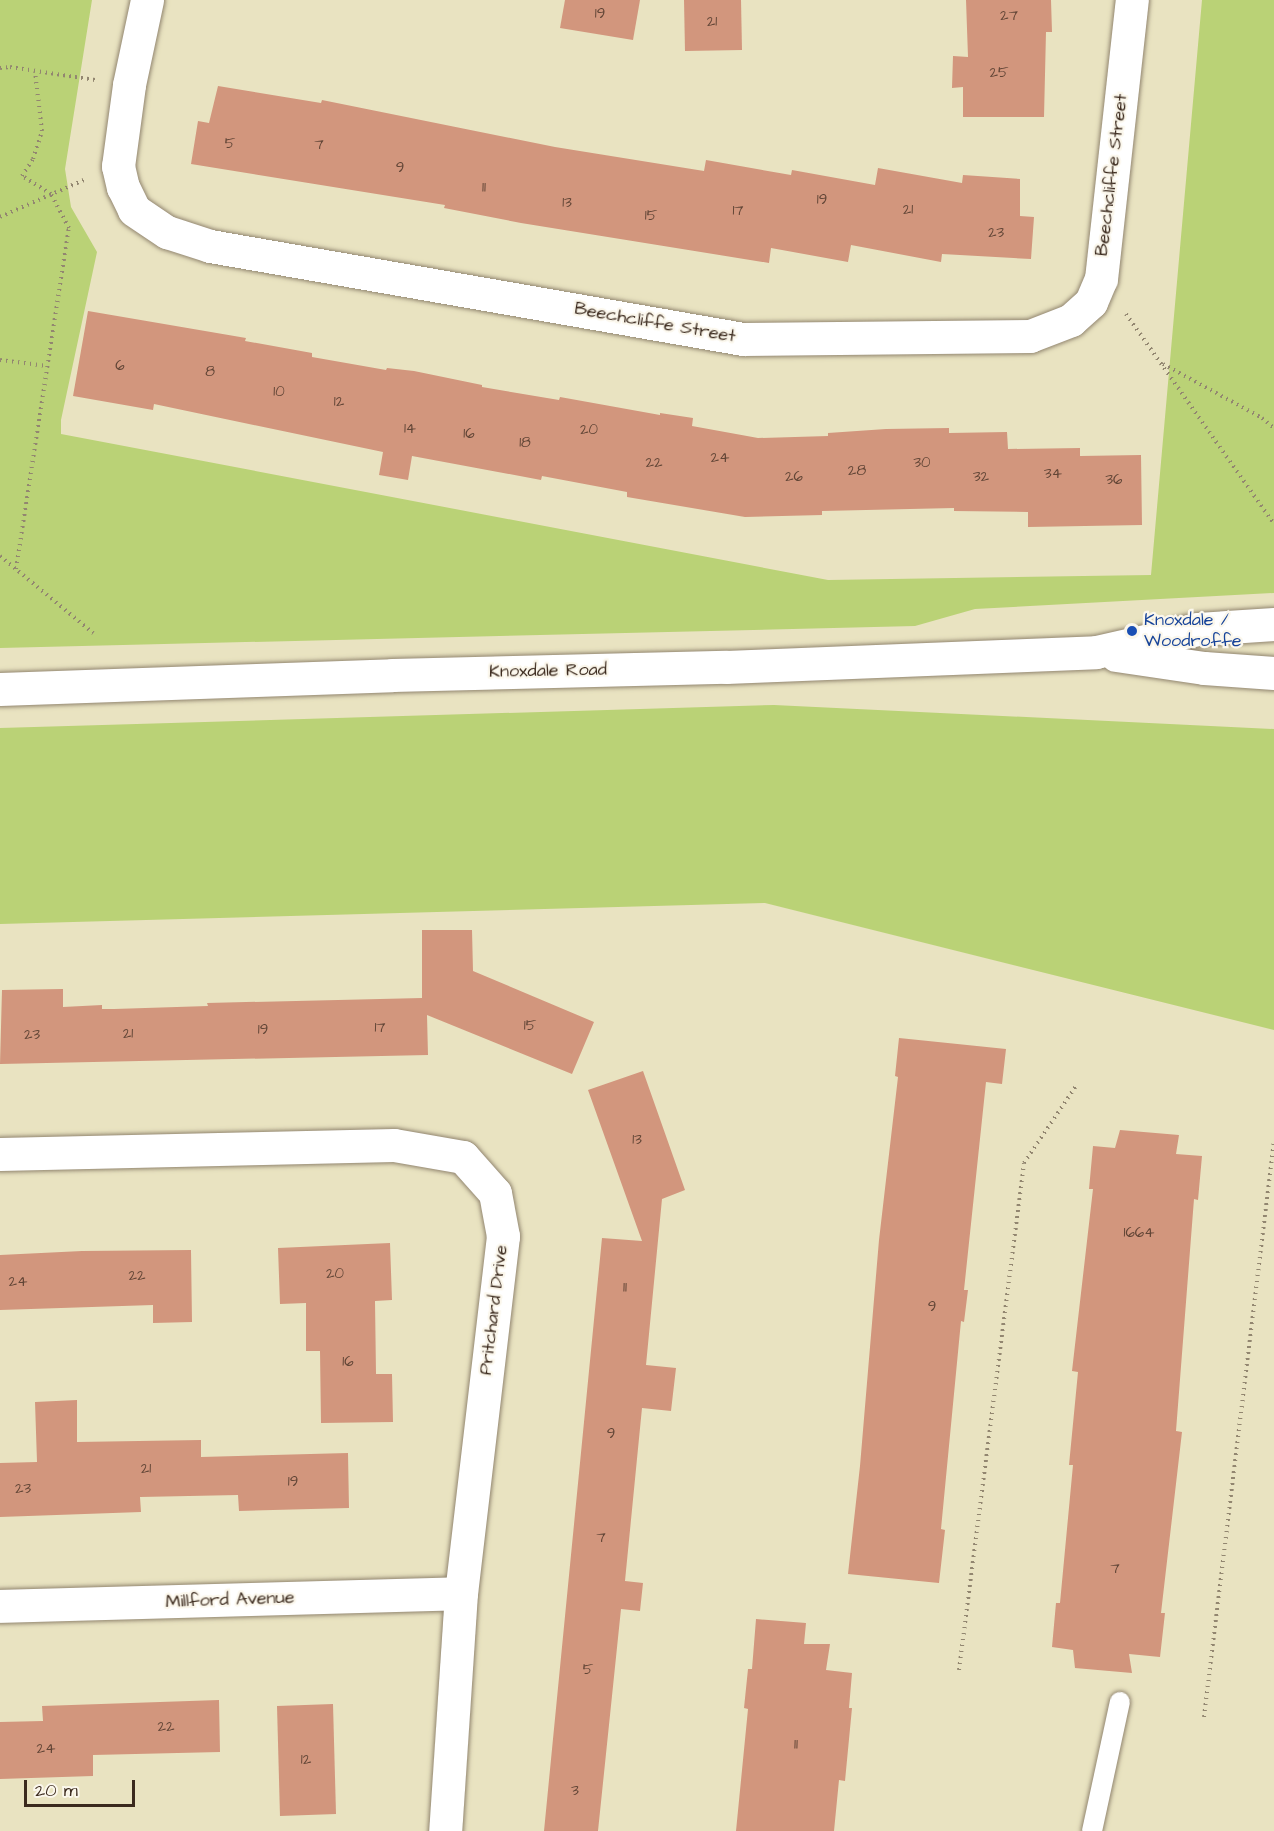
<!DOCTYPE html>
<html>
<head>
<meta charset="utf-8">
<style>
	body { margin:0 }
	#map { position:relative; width:1274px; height:1831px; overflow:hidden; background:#e9e3c1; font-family:"Architects Daughter",sans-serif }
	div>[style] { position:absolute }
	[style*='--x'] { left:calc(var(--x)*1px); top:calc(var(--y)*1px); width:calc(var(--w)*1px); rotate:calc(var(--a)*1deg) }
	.green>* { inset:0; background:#bad276 }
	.building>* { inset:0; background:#d2967d }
	.path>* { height:4px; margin-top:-2px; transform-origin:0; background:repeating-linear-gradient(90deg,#928670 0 1.5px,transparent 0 6px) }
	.roads { filter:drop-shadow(0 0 2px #928670) drop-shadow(0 0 2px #928670) }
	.service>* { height:20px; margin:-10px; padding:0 10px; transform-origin:10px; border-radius:10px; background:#fff }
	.minor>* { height:33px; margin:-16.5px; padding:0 16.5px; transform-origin:16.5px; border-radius:16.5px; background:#fff }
	.tertiary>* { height:33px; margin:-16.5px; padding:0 16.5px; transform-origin:16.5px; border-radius:16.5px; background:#fff }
	.dots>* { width:16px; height:16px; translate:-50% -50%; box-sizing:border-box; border:3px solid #fbf7ec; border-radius:50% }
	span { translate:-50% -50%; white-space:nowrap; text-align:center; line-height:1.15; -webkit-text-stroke:4.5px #fbf7ec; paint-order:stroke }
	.number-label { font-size:15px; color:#614536 }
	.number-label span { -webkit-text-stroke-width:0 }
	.street-label { font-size:18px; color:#3b2a1e }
	.transit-label { font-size:18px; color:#164399 }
	.left { translate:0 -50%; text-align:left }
	.scale { position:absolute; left:24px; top:1780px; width:111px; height:27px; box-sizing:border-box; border:3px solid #3b2a1e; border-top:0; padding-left:8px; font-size:18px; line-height:21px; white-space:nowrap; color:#3b2a1e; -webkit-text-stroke:4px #fbf7ec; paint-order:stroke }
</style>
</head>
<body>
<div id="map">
	<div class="green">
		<i style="clip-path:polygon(0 0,92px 0,65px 169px,71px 207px,97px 252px,61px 420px,61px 434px,828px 580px,1151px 575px,1202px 0,1274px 0,1274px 593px,975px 609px,915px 626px,0 648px)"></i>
		<i style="clip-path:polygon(774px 705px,1274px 729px,1274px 1030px,765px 903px,0 924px,0 728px)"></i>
	</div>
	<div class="building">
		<i style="clip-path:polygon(565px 0,640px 0,633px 40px,560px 28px)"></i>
		<i style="clip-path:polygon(684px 0,741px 0,742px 50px,685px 51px)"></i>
		<i style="clip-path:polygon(966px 0,1051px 0,1052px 32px,1046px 32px,1044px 117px,963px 117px,963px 87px,952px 88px,953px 56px,968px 57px)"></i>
		<i style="clip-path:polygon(218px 86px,321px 103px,322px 100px,555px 147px,704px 171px,706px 160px,791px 175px,792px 170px,875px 185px,878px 168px,962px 183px,963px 175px,1020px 179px,1020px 216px,1034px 217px,1031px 259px,942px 254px,941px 262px,851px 245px,848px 262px,771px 248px,769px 263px,521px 223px,444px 208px,445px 205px,191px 164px,198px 121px,209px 123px)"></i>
		<i style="clip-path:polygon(88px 311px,246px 338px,245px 341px,312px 353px,312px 357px,386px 370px,387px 368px,414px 371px,482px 385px,482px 387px,559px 400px,560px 397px,660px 415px,660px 413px,693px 418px,692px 426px,758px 438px,828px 436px,828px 433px,886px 429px,949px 428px,949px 433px,1007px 432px,1008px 449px,1080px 448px,1080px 456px,1141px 455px,1142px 525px,1028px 527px,1028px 512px,954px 511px,954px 508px,822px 511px,822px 515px,745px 517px,627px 497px,627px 492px,542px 476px,541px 480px,412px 456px,408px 480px,379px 475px,383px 452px,154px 404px,153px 410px,73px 396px)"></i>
		<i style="clip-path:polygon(422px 930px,472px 930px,473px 971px,594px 1022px,572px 1074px,427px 1015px,428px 1055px,0 1064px,2px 990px,63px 989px,63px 1007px,102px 1005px,102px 1009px,114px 1009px,208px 1006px,207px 1003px,422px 998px)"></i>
		<i style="clip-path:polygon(899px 1038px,1006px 1049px,1002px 1084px,986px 1082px,964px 1290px,968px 1290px,964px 1322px,961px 1321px,941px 1529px,945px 1530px,939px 1583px,848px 1574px,860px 1466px,879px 1240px,898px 1077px,895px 1076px)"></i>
		<i style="clip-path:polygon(643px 1071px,685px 1190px,662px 1199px,646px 1365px,676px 1368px,671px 1411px,642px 1408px,625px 1581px,643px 1583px,640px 1611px,621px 1609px,598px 1831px,544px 1831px,602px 1238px,642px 1241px,588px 1090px)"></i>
		<i style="clip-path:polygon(1120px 1130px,1179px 1135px,1176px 1154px,1202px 1156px,1198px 1200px,1194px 1199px,1176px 1431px,1182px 1432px,1161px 1613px,1165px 1613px,1160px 1657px,1129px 1654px,1132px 1673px,1075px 1668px,1073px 1650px,1052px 1647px,1056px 1603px,1060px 1603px,1073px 1465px,1069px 1465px,1078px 1372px,1072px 1371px,1093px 1189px,1089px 1189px,1093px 1146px,1115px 1148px)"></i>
		<i style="clip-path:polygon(390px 1243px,392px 1300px,375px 1301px,376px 1374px,392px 1374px,393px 1422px,321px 1423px,320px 1351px,306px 1351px,306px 1303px,280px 1304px,278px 1248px)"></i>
		<i style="clip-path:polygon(191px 1250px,192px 1322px,153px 1323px,153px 1305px,0 1310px,0 1255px,82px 1251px)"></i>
		<i style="clip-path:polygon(77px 1400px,77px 1442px,201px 1440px,201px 1457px,348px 1453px,349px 1508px,239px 1511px,238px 1495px,140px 1497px,141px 1512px,0 1517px,0 1463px,37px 1462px,35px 1402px)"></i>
		<i style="clip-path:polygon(756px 1619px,806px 1623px,804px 1644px,830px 1644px,826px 1670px,852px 1673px,849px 1708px,852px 1708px,845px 1781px,839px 1780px,834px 1831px,736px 1831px,748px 1709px,744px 1708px,748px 1669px,752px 1669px)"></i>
		<i style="clip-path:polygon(219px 1700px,220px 1752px,93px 1755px,93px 1776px,0 1779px,0 1722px,43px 1721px,42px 1706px)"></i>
		<i style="clip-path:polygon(333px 1704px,336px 1814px,280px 1816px,277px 1706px)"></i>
	</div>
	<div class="path">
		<i style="--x:0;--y:68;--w:10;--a:-6"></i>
		<i style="--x:10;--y:67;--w:86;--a:8.7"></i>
		<i style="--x:0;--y:217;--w:92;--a:-23.8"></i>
		<i style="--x:1126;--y:314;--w:257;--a:54.8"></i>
		<i style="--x:0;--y:360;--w:48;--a:7.1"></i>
		<i style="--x:1163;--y:364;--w:113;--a:28.6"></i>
		<i style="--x:1262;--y:418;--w:16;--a:40"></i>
		<i style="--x:0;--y:556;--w:121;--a:39.6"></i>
		<i style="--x:16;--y:569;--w:345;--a:-81.2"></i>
		<i style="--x:69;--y:228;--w:38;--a:-118"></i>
		<i style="--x:51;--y:194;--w:34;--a:-148"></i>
		<i style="--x:22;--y:176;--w:20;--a:-57"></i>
		<i style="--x:33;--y:159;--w:29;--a:-72"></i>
		<i style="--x:42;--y:131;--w:60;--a:-96.7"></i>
		<i style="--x:959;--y:1670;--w:511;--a:-82.69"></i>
		<i style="--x:1024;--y:1163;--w:93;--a:-56"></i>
		<i style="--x:1204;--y:1717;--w:580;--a:-83.07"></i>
	</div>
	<div class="roads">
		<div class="service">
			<i style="--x:1092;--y:1831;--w:132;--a:-77.8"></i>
		</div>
		<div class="minor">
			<i style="--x:147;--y:0;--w:87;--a:102"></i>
			<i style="--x:129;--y:85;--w:82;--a:97.7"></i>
			<i style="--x:118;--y:166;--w:22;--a:77"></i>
			<i style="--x:123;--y:187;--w:25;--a:64"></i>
			<i style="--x:134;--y:210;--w:40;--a:34"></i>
			<i style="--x:167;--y:232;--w:45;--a:18"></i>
			<i style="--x:210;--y:246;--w:541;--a:9.9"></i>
			<i style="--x:743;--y:339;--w:287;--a:-0.6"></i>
			<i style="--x:1030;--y:336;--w:44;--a:-21.3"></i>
			<i style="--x:1071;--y:320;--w:27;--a:-42"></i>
			<i style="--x:1091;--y:302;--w:25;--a:-67"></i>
			<i style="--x:1101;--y:279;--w:281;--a:-83.7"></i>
			<i style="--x:0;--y:1154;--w:394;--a:-1.3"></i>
			<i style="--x:394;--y:1145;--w:70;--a:9.9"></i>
			<i style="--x:463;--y:1157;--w:48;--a:48.4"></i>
			<i style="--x:495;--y:1193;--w:44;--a:79.5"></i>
			<i style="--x:503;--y:1236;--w:359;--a:96.7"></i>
			<i style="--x:461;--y:1593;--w:239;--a:93.8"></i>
			<i style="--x:0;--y:1606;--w:461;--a:-1.6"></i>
		</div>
		<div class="tertiary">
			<i style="--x:1116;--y:655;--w:89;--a:8.4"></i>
			<i style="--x:1204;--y:668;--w:70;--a:4.1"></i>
			<i style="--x:0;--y:689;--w:392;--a:-2"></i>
			<i style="--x:392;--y:675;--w:334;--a:-1.4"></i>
			<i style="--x:726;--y:667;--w:370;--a:-2.3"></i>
			<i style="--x:1096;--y:652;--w:105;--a:-12.7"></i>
			<i style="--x:1198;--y:629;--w:76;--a:-3.8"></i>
		</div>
	</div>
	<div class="dots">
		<i style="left:1132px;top:631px;background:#1a4fb4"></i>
	</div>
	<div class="number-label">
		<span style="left:600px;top:14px">19</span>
		<span style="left:1009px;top:16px">27</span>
		<span style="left:712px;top:22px">21</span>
		<span style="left:999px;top:73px">25</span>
		<span style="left:230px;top:144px">5</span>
		<span style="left:319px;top:145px">7</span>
		<span style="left:400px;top:168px">9</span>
		<span style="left:484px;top:188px">11</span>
		<span style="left:822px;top:200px">19</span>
		<span style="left:567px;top:203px">13</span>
		<span style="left:908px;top:210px">21</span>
		<span style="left:738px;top:211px">17</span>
		<span style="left:651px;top:216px">15</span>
		<span style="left:996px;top:233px">23</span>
		<span style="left:120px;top:366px">6</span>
		<span style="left:210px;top:372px">8</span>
		<span style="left:279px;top:392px">10</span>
		<span style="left:339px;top:402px">12</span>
		<span style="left:410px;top:429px">14</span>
		<span style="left:589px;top:430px">20</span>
		<span style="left:469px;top:434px">16</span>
		<span style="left:525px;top:443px">18</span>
		<span style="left:720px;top:458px">24</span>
		<span style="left:654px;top:463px">22</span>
		<span style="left:922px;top:463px">30</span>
		<span style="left:857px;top:471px">28</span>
		<span style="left:1053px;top:474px">34</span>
		<span style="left:794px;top:477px">26</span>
		<span style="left:981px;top:477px">32</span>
		<span style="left:1114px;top:480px">36</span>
		<span style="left:530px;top:1026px">15</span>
		<span style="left:380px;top:1028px">17</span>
		<span style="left:263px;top:1030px">19</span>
		<span style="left:128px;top:1034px">21</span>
		<span style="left:32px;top:1035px">23</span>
		<span style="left:637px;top:1140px">13</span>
		<span style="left:1139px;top:1233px">1664</span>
		<span style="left:335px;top:1274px">20</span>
		<span style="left:137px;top:1276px">22</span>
		<span style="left:18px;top:1282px">24</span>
		<span style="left:625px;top:1288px">11</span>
		<span style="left:932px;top:1307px">9</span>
		<span style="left:348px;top:1362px">16</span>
		<span style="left:611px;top:1434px">9</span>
		<span style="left:146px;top:1469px">21</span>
		<span style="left:293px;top:1482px">19</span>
		<span style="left:23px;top:1489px">23</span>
		<span style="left:601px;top:1538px">7</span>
		<span style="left:1115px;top:1569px">7</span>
		<span style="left:588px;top:1670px">5</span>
		<span style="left:166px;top:1727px">22</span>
		<span style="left:796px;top:1745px">11</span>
		<span style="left:46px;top:1749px">24</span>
		<span style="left:306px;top:1760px">12</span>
		<span style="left:575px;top:1791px">3</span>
	</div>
	<div class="street-label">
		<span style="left:1112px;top:175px;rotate:-83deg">Beechcliffe Street</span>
		<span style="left:655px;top:323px;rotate:10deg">Beechcliffe Street</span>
		<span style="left:548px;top:671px;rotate:-1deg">Knoxdale Road</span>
		<span style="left:494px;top:1310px;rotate:-83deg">Pritchard Drive</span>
		<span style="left:230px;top:1600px;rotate:-2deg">Millford Avenue</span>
	</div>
	<div class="transit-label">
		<span class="left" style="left:1144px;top:631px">Knoxdale /<br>Woodroffe</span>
	</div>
	<div class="scale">20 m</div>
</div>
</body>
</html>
